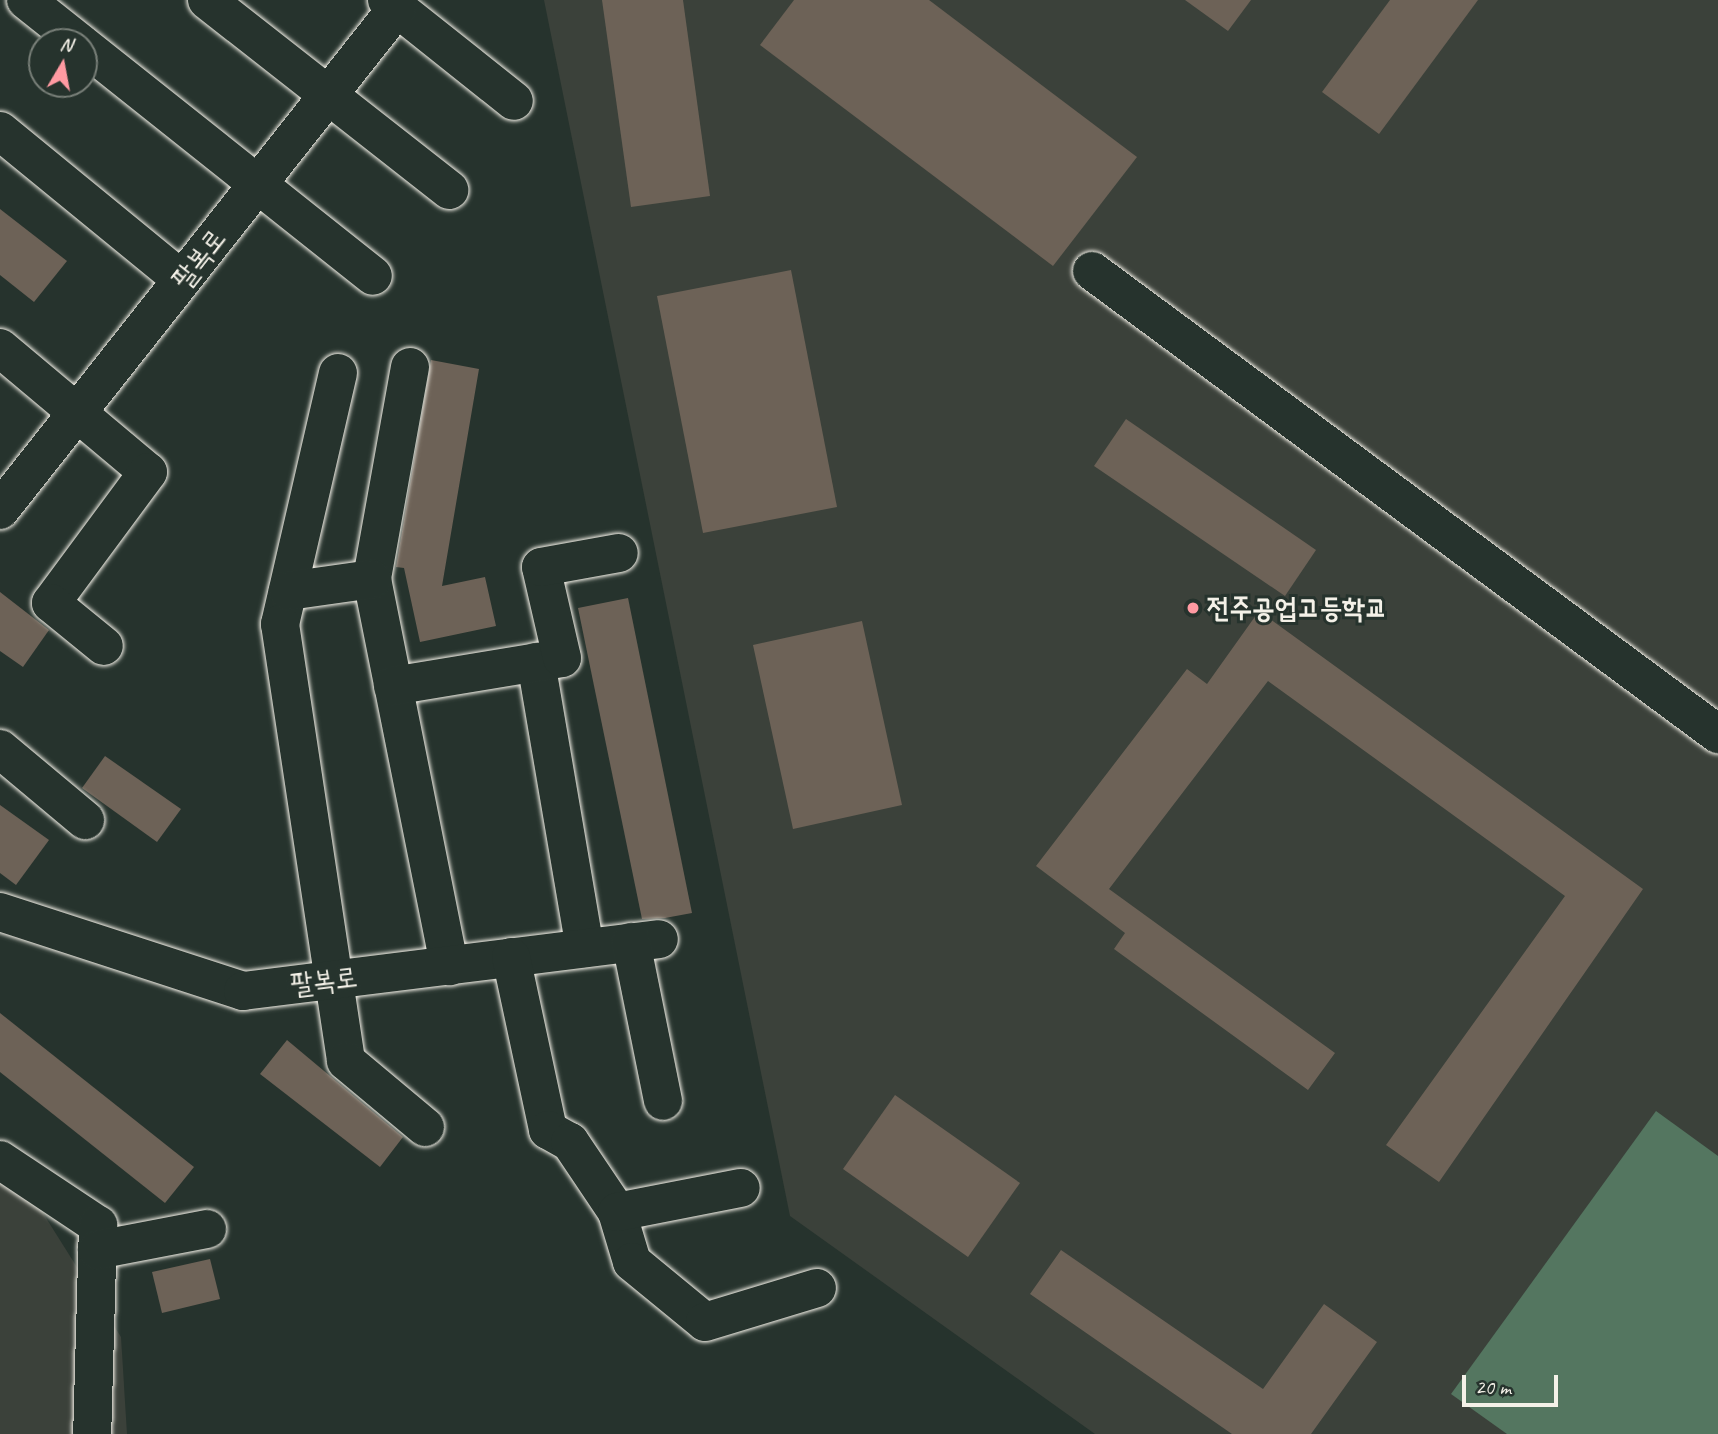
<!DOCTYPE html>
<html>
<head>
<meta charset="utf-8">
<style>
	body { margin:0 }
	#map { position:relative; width:1718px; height:1434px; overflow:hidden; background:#26332d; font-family:Caveat,"Poor Story",sans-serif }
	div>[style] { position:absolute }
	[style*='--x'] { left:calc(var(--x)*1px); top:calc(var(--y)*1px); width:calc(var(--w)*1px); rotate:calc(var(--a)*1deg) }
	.built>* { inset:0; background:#3b413a }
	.green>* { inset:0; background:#547660 }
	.building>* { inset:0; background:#6d6257 }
	.roads { filter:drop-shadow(0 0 2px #f4f1e8) drop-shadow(0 0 2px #f4f1e8) }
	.minor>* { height:38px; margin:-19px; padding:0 19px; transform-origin:19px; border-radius:19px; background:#26332d }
	.dots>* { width:19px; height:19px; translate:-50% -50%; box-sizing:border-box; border:4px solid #26332d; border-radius:50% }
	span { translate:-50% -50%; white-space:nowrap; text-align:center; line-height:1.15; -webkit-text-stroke:6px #26332d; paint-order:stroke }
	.street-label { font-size:28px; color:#f4f1e8 }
	.poi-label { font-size:28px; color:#f4f1e8; font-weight:700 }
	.left { translate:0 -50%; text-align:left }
	.north { position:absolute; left:28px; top:28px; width:70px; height:70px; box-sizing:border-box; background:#26332d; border:2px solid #787f78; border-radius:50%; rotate:10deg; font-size:19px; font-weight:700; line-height:28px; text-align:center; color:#f4f1e8 }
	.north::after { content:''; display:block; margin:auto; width:24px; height:32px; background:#ff9aa2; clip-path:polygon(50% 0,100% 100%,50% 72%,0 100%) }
	.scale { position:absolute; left:1462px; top:1375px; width:96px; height:32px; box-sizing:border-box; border:4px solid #f4f1e8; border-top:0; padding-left:9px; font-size:21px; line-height:24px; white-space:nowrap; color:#f4f1e8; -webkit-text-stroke:5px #26332d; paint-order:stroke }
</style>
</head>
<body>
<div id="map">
	<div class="built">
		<i style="clip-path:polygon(544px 0,1718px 0,1718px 1434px,1095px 1434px,790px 1216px)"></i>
		<i style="clip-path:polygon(0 1178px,29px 1191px,121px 1337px,127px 1434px,0 1434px)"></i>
	</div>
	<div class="green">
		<i style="clip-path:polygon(1656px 1111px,1718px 1156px,1718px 1434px,1507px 1434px,1451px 1394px)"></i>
	</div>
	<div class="building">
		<i style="clip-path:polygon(602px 0,683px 0,710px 196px,631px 207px)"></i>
		<i style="clip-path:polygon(794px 0,929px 0,1137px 157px,1053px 266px,760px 45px)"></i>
		<i style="clip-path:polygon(1185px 0,1251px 0,1228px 31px)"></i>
		<i style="clip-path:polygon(1390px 0,1478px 0,1379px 134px,1322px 92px)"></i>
		<i style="clip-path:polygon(0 209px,67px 261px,34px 302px,0 275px)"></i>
		<i style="clip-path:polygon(791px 270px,837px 507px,703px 533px,657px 296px)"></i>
		<i style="clip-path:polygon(431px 360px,479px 369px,442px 586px,485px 577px,496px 626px,420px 642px,404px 568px,396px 567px)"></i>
		<i style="clip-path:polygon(1126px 419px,1316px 550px,1285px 596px,1094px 466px)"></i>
		<i style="clip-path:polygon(0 592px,49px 630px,23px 667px,0 651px)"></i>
		<i style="clip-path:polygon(628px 598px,692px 913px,665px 918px,642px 919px,578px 608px)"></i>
		<i style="clip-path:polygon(1259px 611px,1643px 889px,1439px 1182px,1386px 1145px,1565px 896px,1268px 681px,1109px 889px,1335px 1053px,1308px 1090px,1114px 949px,1125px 933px,1036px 866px,1187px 669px,1207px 684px)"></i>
		<i style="clip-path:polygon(862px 621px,902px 805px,793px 829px,753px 645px)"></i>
		<i style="clip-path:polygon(105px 756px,181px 809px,157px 842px,82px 788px)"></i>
		<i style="clip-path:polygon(0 805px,49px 840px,16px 885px,0 873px)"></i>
		<i style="clip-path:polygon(0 1013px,194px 1167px,165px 1203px,0 1072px)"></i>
		<i style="clip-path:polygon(287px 1040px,403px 1137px,380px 1167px,260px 1074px)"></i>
		<i style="clip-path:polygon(895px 1095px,1020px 1183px,968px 1257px,843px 1169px)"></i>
		<i style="clip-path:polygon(1061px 1250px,1263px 1389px,1324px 1304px,1377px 1342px,1311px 1434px,1232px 1434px,1030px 1294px)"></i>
		<i style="clip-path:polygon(210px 1259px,220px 1299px,162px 1313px,152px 1272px)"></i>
	</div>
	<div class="roads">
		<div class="minor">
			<i style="--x:26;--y:0;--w:68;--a:38.4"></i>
			<i style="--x:207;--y:0;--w:308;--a:38.1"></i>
			<i style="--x:387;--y:0;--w:162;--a:38.5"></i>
			<i style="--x:84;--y:46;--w:369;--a:38.5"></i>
			<i style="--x:0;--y:131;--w:235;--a:39.3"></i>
			<i style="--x:1092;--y:271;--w:779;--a:36.49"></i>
			<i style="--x:0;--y:348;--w:193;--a:40"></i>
			<i style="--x:148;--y:472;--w:163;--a:126.5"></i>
			<i style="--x:51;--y:603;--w:68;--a:39.1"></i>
			<i style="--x:410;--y:367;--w:215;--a:100.2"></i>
			<i style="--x:372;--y:579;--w:395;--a:78.7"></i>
			<i style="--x:338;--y:373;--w:258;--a:103"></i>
			<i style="--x:280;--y:624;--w:442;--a:81.4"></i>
			<i style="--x:346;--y:1061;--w:103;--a:39.9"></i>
			<i style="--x:0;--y:510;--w:640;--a:-51.66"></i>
			<i style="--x:288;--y:591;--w:85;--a:-8.1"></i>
			<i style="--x:536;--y:662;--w:290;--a:80.3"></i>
			<i style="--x:393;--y:686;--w:171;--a:-9.4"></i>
			<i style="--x:562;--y:658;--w:93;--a:-103"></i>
			<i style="--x:541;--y:567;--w:79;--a:-10.2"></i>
			<i style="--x:0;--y:749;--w:111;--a:39.9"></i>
			<i style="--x:0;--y:912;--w:256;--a:18"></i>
			<i style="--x:243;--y:991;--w:419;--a:-7.1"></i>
			<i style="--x:631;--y:942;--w:162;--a:78.6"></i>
			<i style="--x:511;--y:957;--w:177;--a:77.9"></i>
			<i style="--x:548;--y:1130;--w:25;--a:29"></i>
			<i style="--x:570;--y:1142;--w:84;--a:56.1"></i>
			<i style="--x:617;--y:1212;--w:52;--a:73.3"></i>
			<i style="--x:632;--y:1262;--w:94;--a:39.4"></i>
			<i style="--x:705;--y:1322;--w:117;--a:-16.9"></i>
			<i style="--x:0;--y:1160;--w:118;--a:33.6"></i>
			<i style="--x:98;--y:1225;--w:209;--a:91.6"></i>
			<i style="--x:617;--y:1212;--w:126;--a:-11"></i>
			<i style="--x:97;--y:1250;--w:112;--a:-10.8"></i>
		</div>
	</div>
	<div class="dots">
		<i style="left:1193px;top:608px;background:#ff9aa2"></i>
	</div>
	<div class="street-label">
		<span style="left:199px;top:259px;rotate:-52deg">팔복로</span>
		<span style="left:324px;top:981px;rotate:-7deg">팔복로</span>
	</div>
	<div class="poi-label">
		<span class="left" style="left:1207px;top:608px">전주공업고등학교</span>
	</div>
	<div class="north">N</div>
	<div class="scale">20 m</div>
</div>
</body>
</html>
